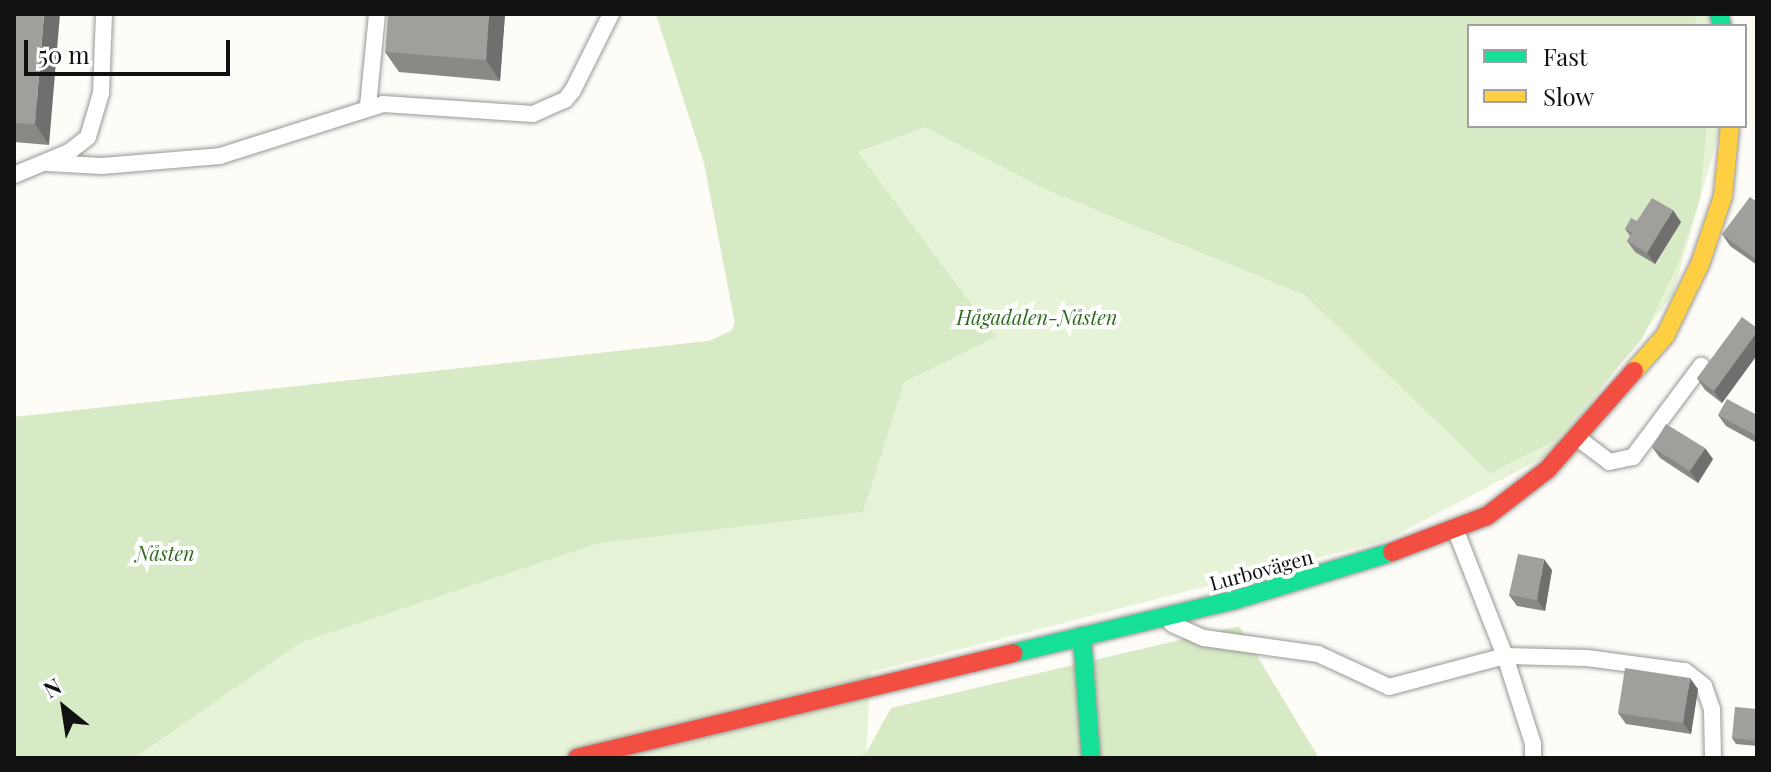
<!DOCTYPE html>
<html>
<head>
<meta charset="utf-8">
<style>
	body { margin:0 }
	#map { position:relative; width:1771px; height:772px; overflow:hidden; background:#fdfcf7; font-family:"Playfair Display",serif }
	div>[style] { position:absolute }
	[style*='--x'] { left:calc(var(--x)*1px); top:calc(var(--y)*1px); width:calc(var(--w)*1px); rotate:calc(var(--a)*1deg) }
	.green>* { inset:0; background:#e7f3d7 }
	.forest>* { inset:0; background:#d8eac5 }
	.roads { filter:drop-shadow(0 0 2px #979795) drop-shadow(0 0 2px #979795) }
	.lane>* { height:16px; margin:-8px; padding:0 8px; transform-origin:8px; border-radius:8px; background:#fffffe }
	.fast>* { height:18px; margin:-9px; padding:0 9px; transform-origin:9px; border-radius:9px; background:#16e098 }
	.slow>* { height:18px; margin:-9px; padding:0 9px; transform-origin:9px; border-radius:9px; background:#ffcf43 }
	.jam>* { height:18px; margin:-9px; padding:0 9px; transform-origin:9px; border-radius:9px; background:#f24e42 }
	.wall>* { inset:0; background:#8a8986 }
	.shaded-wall>* { inset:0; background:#716f6d }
	.building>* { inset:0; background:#a19f9c }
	span { translate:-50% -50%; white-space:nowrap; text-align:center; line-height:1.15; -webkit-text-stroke:8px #fff; paint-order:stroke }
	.park-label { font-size:20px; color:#2f6b1f; font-style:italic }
	.street-label { font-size:20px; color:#111 }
	.frame { position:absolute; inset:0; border:16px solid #111; pointer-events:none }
	.legend { position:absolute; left:1467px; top:24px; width:280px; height:104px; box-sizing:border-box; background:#fff; border:2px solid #a0a0a0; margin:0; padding:10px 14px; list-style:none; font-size:24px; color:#111 }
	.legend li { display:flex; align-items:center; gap:16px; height:40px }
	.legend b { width:40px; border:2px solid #a0a0a0 }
	.north { position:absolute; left:24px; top:668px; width:80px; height:80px; -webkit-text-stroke:6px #fff; paint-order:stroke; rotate:330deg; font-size:22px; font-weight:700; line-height:32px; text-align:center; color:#111 }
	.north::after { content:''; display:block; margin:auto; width:28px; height:36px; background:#111; clip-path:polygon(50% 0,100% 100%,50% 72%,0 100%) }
	.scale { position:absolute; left:24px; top:40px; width:206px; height:36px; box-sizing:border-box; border:4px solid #111; border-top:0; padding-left:10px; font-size:24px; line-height:28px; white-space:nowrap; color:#111; -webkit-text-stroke:6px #fff; paint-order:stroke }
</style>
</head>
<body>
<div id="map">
	<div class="green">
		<i style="clip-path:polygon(656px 14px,1707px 14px,1713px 26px,1469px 26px,1469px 126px,1721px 126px,1673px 294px,1554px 452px,1387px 540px,871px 672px,866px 753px,853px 758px,14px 758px,14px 417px,709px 341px,731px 331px,735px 323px,704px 163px)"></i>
	</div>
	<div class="forest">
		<i style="clip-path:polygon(656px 14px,1694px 14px,1698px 26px,1469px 26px,1469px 126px,1707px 126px,1700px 199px,1677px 267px,1642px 339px,1554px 441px,1490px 473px,1305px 295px,1045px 189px,925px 127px,858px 152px,996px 337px,904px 382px,863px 512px,600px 543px,301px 642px,134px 758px,14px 758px,14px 417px,709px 341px,731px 331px,735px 323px,704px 163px)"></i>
		<i style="clip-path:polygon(1239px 626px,1319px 758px,853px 758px,866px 753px,891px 708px)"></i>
	</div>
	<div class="roads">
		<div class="lane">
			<i style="--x:368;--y:106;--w:92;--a:-84.4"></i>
			<i style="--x:47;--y:163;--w:55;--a:3.1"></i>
			<i style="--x:102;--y:166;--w:118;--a:-4.8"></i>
			<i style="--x:220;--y:156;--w:171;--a:-17.7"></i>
			<i style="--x:383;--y:104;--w:150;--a:3.8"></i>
			<i style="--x:533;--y:114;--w:35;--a:-24"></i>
			<i style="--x:565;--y:100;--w:13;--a:-51"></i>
			<i style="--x:573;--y:90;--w:85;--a:-63.4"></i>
			<i style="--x:14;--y:175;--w:60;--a:-22.7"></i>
			<i style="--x:69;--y:152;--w:24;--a:-38"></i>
			<i style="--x:88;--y:137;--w:46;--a:-73.5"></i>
			<i style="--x:101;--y:93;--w:79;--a:-87.8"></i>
			<i style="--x:1579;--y:439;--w:38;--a:37"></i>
			<i style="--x:1609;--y:462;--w:25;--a:-12"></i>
			<i style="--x:1633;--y:457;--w:114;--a:-53.2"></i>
			<i style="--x:1456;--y:531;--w:134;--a:68.6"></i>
			<i style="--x:1505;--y:656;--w:92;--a:72.3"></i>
			<i style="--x:1533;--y:744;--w:14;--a:90"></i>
			<i style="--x:1172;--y:624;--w:35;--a:24"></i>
			<i style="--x:1204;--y:638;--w:115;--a:8"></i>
			<i style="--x:1318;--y:654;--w:78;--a:24.9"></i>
			<i style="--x:1389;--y:687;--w:120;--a:-15"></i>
			<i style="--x:1505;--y:656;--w:82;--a:1.4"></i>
			<i style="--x:1587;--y:658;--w:99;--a:7.6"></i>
			<i style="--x:1685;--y:671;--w:24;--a:38"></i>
			<i style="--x:1704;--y:686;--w:24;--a:71"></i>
			<i style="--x:1712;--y:709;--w:49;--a:88.8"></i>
		</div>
		<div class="fast">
			<i style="--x:1719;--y:14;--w:12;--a:76"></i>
			<i style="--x:1082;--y:636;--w:122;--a:85.8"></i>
			<i style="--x:1014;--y:653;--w:223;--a:-13.5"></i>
			<i style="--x:1231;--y:601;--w:168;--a:-16.9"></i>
		</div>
		<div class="slow">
			<i style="--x:1634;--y:371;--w:47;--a:-48.5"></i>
			<i style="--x:1665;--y:336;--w:80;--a:-64.1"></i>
			<i style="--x:1700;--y:264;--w:72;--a:-71.3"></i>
			<i style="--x:1723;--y:196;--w:70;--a:-84.3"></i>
		</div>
		<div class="jam">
			<i style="--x:1392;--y:552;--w:102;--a:-20.8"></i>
			<i style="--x:1487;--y:516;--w:76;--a:-37.5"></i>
			<i style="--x:1547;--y:470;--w:132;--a:-48.7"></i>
			<i style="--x:577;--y:758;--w:449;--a:-13.5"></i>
		</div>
	</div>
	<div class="wall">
		<i style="clip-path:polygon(14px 14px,49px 145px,14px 142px)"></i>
		<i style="clip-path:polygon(505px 14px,500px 81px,399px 72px,385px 52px)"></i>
		<i style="clip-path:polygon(1757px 202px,1757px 265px,1730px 246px,1722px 234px)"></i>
		<i style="clip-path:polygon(1637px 221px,1681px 222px,1655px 264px,1635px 252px,1627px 241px,1630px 236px,1625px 229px)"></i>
		<i style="clip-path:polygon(1757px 328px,1757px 355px,1722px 403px,1705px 390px,1697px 378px)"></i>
		<i style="clip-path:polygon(1718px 415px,1757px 415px,1757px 443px,1726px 426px)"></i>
		<i style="clip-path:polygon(1652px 447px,1713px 459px,1698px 483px,1660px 458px)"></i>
		<i style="clip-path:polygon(1552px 570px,1545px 611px,1517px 606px,1509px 595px)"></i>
		<i style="clip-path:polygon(1698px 689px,1691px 734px,1626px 724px,1618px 713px)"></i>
		<i style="clip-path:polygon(1757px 709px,1757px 746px,1736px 744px,1732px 738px)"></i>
	</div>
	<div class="shaded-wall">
		<i style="clip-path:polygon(44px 14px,60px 14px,49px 145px,35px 124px)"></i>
		<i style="clip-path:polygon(489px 14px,505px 14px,500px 81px,486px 60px)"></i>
		<i style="clip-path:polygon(1673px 210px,1681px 222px,1655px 264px,1647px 253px)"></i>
		<i style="clip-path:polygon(1757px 332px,1757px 355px,1722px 403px,1714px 391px)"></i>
		<i style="clip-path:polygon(1705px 448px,1713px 459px,1698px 483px,1690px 471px)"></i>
		<i style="clip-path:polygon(1544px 559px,1552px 570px,1545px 611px,1537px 600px)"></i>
		<i style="clip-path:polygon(1690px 678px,1698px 689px,1691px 734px,1683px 723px)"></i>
	</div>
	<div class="building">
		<i style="clip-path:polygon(14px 14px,44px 14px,35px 124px,14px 123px)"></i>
		<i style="clip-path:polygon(388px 14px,489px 14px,486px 60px,385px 52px)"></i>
		<i style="clip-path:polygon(1750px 197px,1757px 202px,1757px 260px,1722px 234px)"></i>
		<i style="clip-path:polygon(1652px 198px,1673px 210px,1647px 253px,1627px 241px,1632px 233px,1625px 229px,1631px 218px,1637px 221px)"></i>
		<i style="clip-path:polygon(1742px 317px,1757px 328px,1757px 332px,1714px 391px,1697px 378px)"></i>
		<i style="clip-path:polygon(1727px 399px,1757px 415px,1757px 436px,1718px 415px)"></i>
		<i style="clip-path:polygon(1666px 424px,1705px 448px,1690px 471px,1652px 447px)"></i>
		<i style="clip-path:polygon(1518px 554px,1544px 559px,1537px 600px,1509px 595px)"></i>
		<i style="clip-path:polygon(1625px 668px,1690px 678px,1683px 723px,1618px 713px)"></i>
		<i style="clip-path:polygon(1735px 707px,1757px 709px,1756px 741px,1732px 738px)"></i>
	</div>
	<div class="park-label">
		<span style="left:1037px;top:316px">Hågadalen-Nåsten</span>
		<span style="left:165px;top:552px">Nåsten</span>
	</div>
	<div class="street-label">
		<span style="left:1261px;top:569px;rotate:-15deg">Lurbovägen</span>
	</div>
	<div class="frame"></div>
	<ul class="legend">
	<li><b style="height:10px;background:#16e098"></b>Fast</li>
	<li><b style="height:10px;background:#ffcf43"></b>Slow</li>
	</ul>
	<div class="north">N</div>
	<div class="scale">50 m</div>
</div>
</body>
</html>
